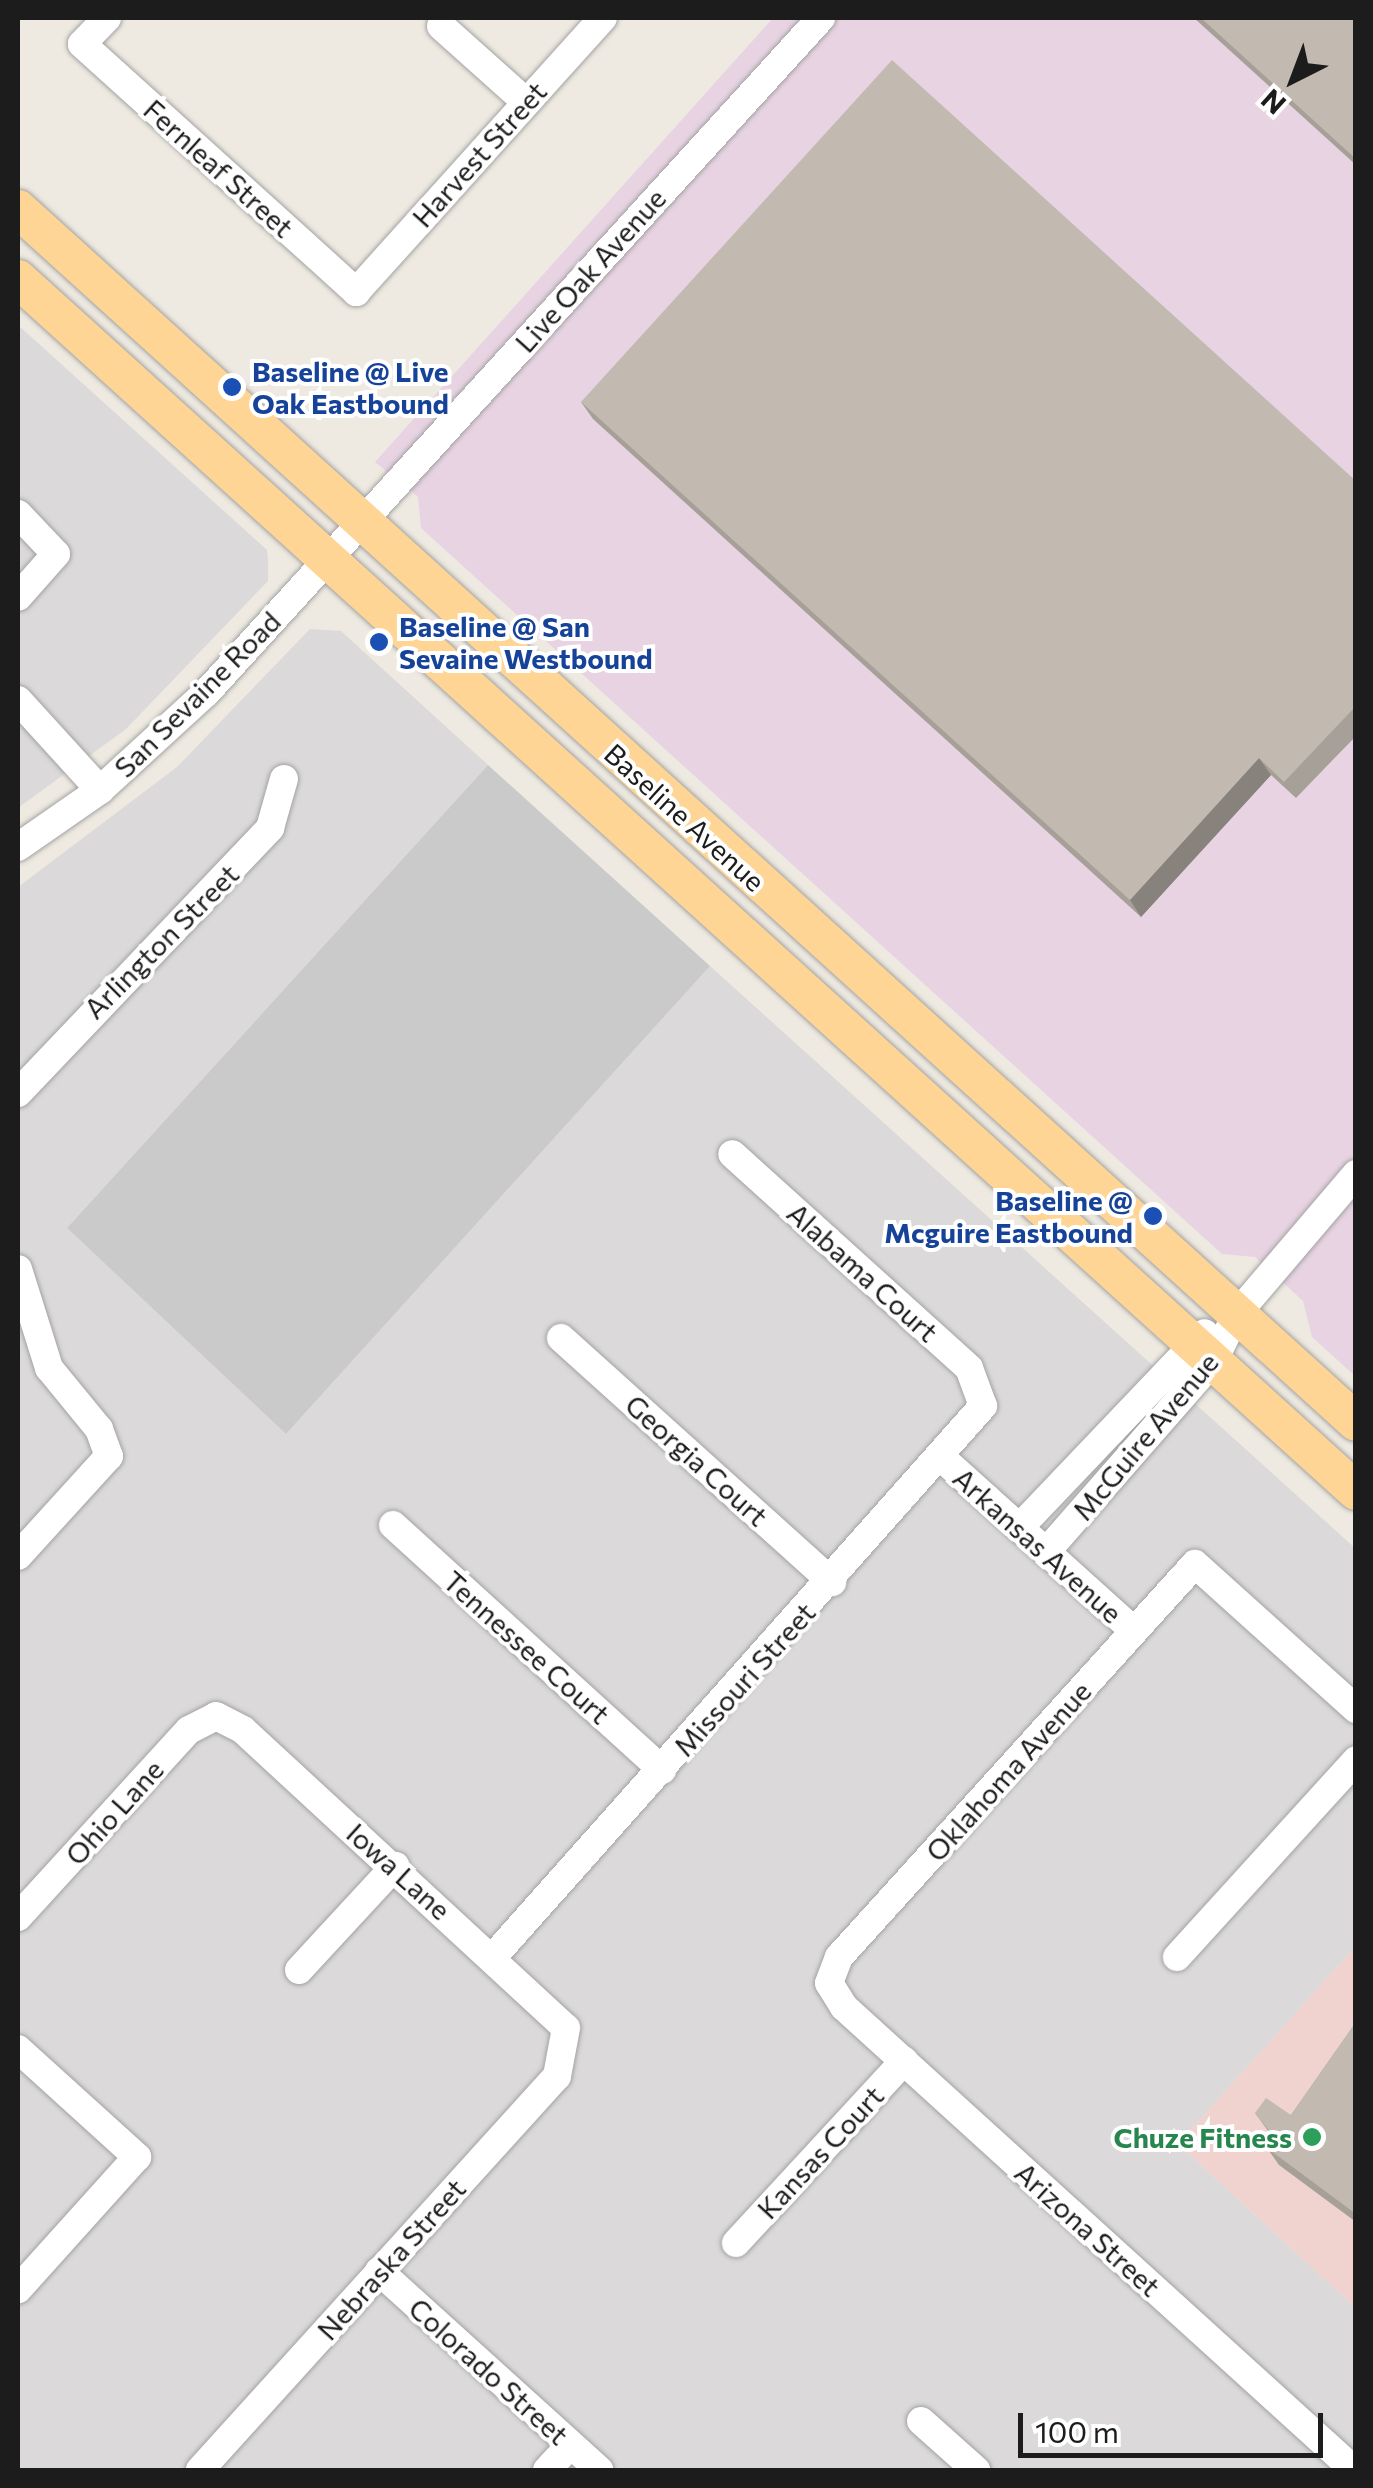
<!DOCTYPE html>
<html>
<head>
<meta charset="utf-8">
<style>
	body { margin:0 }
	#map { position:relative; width:1373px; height:2488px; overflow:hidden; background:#eeeae1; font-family:Commissioner,sans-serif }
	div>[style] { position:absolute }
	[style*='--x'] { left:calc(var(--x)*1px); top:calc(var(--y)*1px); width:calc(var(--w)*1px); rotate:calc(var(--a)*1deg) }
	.residential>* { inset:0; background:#dbd9d9 }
	.commercial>* { inset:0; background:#f0d2cf }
	.industrial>* { inset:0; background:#e8d3e3 }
	.religious>* { inset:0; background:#cacaca }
	.roads { filter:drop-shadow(0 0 2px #a3a3a3) drop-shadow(0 0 2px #a3a3a3) }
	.minor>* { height:28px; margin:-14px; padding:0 14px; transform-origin:14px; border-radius:14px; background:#fff }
	.major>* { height:38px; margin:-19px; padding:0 19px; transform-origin:19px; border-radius:19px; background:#ffd596 }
	.wall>* { inset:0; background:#a7a098 }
	.shaded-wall>* { inset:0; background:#88827c }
	.building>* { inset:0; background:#c2bab1 }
	.dots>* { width:28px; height:28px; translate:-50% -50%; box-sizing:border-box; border:5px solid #fff; border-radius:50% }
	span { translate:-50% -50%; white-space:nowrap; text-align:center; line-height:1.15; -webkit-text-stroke:8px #fff; paint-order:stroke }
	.street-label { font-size:28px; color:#1c1c1c }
	.transit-label { font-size:28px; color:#164399; font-weight:700 }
	.left { translate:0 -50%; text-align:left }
	.right { translate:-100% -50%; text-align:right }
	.leisure-label { font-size:28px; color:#27864d; font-weight:700 }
	.frame { position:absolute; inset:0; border:20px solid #1c1c1c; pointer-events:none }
	.north { position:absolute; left:1243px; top:30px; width:100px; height:100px; -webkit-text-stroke:8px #fff; paint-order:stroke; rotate:222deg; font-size:28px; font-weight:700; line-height:40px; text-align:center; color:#1c1c1c }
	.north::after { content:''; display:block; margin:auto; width:35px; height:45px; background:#1c1c1c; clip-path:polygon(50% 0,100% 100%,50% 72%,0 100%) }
	.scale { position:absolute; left:1018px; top:2413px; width:305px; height:45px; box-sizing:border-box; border:5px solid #1c1c1c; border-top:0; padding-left:12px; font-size:30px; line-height:35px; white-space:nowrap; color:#1c1c1c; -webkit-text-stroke:8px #fff; paint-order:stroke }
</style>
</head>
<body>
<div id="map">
	<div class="residential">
		<i style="clip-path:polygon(18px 325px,267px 550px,268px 561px,268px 581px,126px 729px,18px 808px)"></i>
		<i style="clip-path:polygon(310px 629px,341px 631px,488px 765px,67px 1228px,286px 1434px,710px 966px,1355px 1548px,1355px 1947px,1178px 2144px,1355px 2307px,1355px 2470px,18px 2470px,18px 887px,177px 767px)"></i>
	</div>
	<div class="commercial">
		<i style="clip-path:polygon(1355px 1947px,1355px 2307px,1178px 2144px)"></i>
	</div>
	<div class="industrial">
		<i style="clip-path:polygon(773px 18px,1355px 18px,1355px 1376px,1312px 1337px,1303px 1301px,1255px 1257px,1222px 1254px,421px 528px,418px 497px,375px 462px)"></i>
	</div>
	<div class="religious">
		<i style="clip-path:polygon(488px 765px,710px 966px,286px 1434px,67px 1228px)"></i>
	</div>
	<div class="roads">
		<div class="minor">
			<i style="--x:107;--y:18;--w:36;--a:134"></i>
			<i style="--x:82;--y:44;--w:370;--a:42.1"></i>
			<i style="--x:356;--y:292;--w:369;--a:-48"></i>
			<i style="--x:441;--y:26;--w:114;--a:41.8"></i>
			<i style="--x:18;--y:514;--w:55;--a:46.5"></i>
			<i style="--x:56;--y:554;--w:57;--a:131.5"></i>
			<i style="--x:18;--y:700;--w:122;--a:47.7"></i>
			<i style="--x:18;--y:847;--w:100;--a:-34.8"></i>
			<i style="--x:100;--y:790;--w:145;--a:-42.5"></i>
			<i style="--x:207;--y:692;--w:912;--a:-47.67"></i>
			<i style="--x:18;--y:1093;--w:366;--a:-46.4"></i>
			<i style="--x:270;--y:828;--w:51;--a:-74.1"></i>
			<i style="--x:18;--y:1269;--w:104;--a:72.6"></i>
			<i style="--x:49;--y:1368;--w:79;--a:50.7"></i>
			<i style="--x:99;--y:1429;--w:29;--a:70"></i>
			<i style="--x:109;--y:1456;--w:135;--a:132.3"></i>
			<i style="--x:561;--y:1338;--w:365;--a:42"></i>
			<i style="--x:943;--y:1459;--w:257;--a:42"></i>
			<i style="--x:393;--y:1525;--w:364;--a:42.3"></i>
			<i style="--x:1019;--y:1528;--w:269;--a:-46.4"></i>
			<i style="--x:1046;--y:1552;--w:255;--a:-48.8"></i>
			<i style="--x:1214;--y:1360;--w:50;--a:-63.9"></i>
			<i style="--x:1236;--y:1315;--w:185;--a:-49.6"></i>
			<i style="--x:18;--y:1917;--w:253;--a:-47.6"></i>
			<i style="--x:189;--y:1730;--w:30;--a:-27"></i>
			<i style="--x:216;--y:1716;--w:30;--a:27"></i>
			<i style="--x:243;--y:1730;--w:439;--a:42.7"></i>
			<i style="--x:566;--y:2028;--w:49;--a:100.6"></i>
			<i style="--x:557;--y:2076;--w:532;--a:132.18"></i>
			<i style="--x:494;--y:1956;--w:736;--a:-48.36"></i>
			<i style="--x:983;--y:1406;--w:40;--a:-110.2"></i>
			<i style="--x:969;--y:1368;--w:319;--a:-137.9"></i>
			<i style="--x:1177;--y:1957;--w:266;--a:-47.7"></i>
			<i style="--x:299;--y:1970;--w:142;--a:-47.3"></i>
			<i style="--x:18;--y:2049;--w:161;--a:42.2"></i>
			<i style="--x:137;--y:2157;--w:178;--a:132"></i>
			<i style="--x:736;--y:2243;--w:248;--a:-47.3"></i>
			<i style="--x:379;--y:2271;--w:297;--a:42.1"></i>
			<i style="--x:921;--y:2421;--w:74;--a:41.7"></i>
			<i style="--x:547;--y:2470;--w:34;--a:-47"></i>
			<i style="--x:1354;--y:2470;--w:689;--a:-137.77"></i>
			<i style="--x:844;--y:2007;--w:28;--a:-122"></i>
			<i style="--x:829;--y:1983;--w:28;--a:-69"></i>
			<i style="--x:839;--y:1957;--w:530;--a:-47.83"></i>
			<i style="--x:1195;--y:1564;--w:217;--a:42"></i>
		</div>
		<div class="major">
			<i style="--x:18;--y:209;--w:1806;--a:42.19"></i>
			<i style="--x:18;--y:279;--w:1805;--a:42.17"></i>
		</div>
	</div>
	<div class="wall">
		<i style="clip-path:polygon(1194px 18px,1356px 18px,1356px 165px)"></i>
		<i style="clip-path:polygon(581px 402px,1356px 481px,1356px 736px,1296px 798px,1271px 775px,1141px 917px,593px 419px)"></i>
		<i style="clip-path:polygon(1356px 2022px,1356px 2222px,1279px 2165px,1267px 2148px,1274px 2139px,1255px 2113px,1291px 2115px)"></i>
	</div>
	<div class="shaded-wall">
		<i style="clip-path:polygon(1259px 758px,1271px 775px,1141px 917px,1130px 900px)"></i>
	</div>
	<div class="building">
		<i style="clip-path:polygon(1201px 18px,1356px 18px,1356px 159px)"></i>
		<i style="clip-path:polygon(892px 60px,1356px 481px,1356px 706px,1284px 782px,1259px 758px,1130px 900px,581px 402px)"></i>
		<i style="clip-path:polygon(1356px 2022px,1356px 2214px,1267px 2148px,1275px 2138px,1255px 2113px,1266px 2098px,1291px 2115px)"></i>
	</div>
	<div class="dots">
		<i style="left:232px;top:387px;background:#1a4fb4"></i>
		<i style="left:379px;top:642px;background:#1a4fb4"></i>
		<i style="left:1153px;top:1216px;background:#1a4fb4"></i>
		<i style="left:1312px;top:2137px;background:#2e9e5b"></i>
	</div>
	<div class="street-label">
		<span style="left:479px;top:154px;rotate:-48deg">Harvest Street</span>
		<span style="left:219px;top:168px;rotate:42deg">Fernleaf Street</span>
		<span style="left:590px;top:270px;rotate:-48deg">Live Oak Avenue</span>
		<span style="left:197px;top:694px;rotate:-45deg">San Sevaine Road</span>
		<span style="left:685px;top:817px;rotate:42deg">Baseline Avenue</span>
		<span style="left:161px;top:941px;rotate:-45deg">Arlington Street</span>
		<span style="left:863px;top:1272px;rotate:42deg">Alabama Court</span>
		<span style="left:1145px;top:1436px;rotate:-50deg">McGuire Avenue</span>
		<span style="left:697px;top:1460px;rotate:42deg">Georgia Court</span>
		<span style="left:1038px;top:1545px;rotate:42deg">Arkansas Avenue</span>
		<span style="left:527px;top:1647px;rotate:42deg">Tennessee Court</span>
		<span style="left:744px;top:1679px;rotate:-48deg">Missouri Street</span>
		<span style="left:1008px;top:1771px;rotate:-48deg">Oklahoma Avenue</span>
		<span style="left:114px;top:1812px;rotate:-48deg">Ohio Lane</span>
		<span style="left:399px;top:1871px;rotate:42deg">Iowa Lane</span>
		<span style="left:820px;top:2152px;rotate:-47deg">Kansas Court</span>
		<span style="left:1088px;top:2229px;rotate:42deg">Arizona Street</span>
		<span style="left:391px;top:2259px;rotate:-48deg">Nebraska Street</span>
		<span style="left:489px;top:2371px;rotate:42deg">Colorado Street</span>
	</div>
	<div class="transit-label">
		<span class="left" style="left:252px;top:387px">Baseline @ Live<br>Oak Eastbound</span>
		<span class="left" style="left:399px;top:642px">Baseline @ San<br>Sevaine Westbound</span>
		<span class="right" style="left:1133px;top:1216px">Baseline @<br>Mcguire Eastbound</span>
	</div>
	<div class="leisure-label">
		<span class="right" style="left:1292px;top:2137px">Chuze Fitness</span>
	</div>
	<div class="frame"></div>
	<div class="north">N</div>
	<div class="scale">100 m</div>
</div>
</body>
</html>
